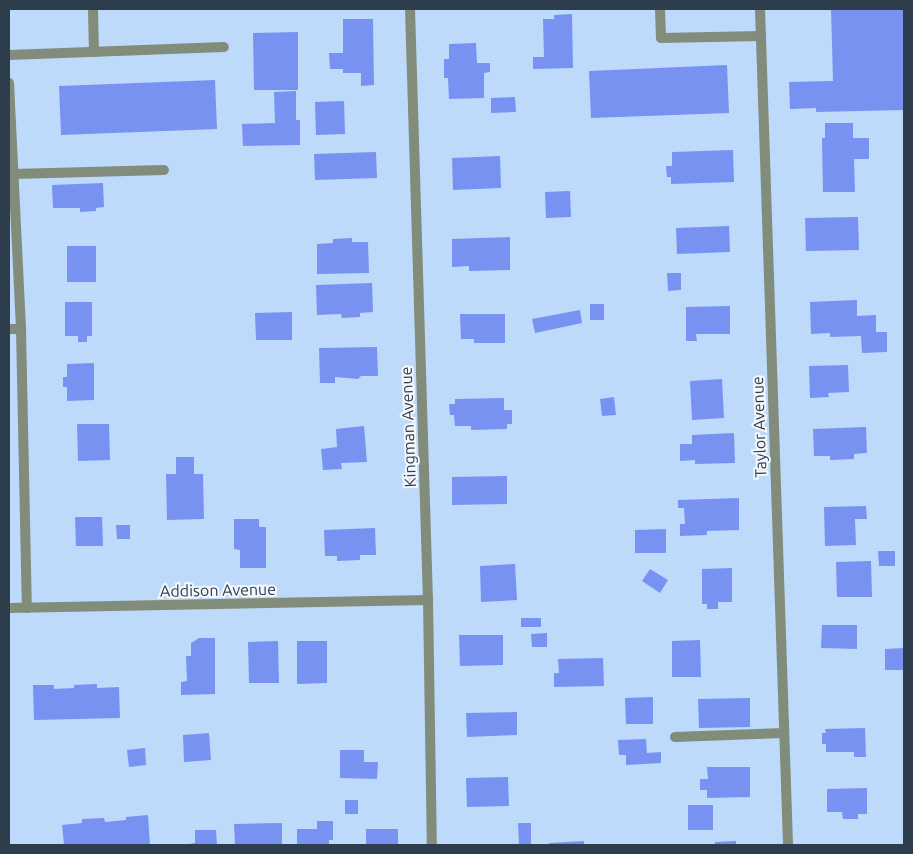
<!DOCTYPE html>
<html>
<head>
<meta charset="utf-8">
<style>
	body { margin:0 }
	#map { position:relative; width:913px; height:854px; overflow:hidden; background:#bedafa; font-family:Ubuntu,sans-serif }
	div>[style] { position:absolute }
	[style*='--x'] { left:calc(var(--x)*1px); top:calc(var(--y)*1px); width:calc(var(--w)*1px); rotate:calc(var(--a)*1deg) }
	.building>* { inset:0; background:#7892f2 }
	.service>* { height:10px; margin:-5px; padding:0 5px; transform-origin:5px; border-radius:5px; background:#828c7a }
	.minor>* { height:10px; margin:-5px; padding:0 5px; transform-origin:5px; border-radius:5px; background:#828c7a }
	span { translate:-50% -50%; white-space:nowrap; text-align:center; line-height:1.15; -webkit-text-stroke:4px #f5f8fd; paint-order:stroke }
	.street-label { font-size:16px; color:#2e3d4c }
	.frame { position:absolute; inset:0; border:10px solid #2e3d4c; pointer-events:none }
</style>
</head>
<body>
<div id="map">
	<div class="building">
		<i style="clip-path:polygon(831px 9px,904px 9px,904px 110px,816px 112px,816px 108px,790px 109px,789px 82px,833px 81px)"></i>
		<i style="clip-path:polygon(572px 14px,573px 68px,533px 69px,533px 57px,544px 57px,543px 19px,554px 19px,554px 15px)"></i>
		<i style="clip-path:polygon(343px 19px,373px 19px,374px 85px,361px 86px,361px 73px,343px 73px,343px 69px,330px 69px,329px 53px,343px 53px)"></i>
		<i style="clip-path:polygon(298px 32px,298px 90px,254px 90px,253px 33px)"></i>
		<i style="clip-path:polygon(476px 43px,477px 63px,490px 63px,490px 72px,484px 73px,484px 98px,449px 99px,448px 78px,444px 78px,444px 59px,449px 59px,449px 44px)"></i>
		<i style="clip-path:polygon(727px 65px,729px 113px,591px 118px,589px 71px)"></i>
		<i style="clip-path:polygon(215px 80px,217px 129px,61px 135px,59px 86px)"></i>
		<i style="clip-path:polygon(296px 91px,296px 120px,300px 120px,300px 145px,243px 146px,242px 124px,275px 123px,274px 92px)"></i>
		<i style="clip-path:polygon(515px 97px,516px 112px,491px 113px,491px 98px)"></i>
		<i style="clip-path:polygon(344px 101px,345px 134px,316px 135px,315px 102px)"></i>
		<i style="clip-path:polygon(825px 123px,853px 123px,853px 138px,869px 138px,869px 159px,854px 159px,855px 192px,823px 192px,822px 138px,825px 138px)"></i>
		<i style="clip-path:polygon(733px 150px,734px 182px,671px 184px,671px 177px,667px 177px,666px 166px,672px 166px,672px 152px)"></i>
		<i style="clip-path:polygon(376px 152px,377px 178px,315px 180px,314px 154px)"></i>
		<i style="clip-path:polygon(500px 156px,501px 188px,453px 190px,452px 158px)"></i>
		<i style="clip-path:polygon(103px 183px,104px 207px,96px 208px,96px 211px,80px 212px,80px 208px,53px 208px,52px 185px)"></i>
		<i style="clip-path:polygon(570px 191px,571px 217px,546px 218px,545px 192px)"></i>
		<i style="clip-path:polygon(858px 217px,859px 250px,806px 251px,805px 218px)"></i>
		<i style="clip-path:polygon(729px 226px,730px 252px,677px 254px,676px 228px)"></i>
		<i style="clip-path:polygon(510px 237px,510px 270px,469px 271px,469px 266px,452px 267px,452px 239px)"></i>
		<i style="clip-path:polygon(352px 238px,352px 242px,368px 242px,369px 273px,317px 274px,317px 244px,333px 243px,333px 239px)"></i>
		<i style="clip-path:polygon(67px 246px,96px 246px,96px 282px,67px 282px)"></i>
		<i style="clip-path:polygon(667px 273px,681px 273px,681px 290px,668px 291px)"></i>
		<i style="clip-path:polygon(372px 283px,373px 312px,360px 313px,360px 317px,342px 318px,341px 314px,317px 315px,316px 285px)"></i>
		<i style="clip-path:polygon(857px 300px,857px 316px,876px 315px,876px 332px,887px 332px,887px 352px,862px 353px,861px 336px,830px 337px,830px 333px,811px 334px,810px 302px)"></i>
		<i style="clip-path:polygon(65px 302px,92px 302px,92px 336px,87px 336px,87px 342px,78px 342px,78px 336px,65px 336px)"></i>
		<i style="clip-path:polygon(590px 304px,604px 304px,604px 320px,590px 320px)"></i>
		<i style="clip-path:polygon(730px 306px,730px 334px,696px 334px,697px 341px,686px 341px,686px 307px)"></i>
		<i style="clip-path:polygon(580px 310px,582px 323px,535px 333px,532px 319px)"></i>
		<i style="clip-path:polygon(292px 312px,292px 340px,256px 340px,255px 313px)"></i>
		<i style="clip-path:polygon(460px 314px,505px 314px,505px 343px,474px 343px,474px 339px,461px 339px)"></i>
		<i style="clip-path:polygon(377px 347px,378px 376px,361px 376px,358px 379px,335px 377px,335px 383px,320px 383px,319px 348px)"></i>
		<i style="clip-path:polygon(94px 363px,94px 400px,67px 401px,67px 387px,63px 387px,63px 377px,67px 377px,67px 364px)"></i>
		<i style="clip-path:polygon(848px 365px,849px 392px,828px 393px,829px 397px,810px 398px,809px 366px)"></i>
		<i style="clip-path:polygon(722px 379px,724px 418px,692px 420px,690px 381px)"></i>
		<i style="clip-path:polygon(614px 397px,616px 415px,602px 416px,600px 399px)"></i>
		<i style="clip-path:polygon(504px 398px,504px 410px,512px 410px,512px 424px,507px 424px,507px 429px,471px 430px,471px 426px,455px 426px,454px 415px,450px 415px,449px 404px,455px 404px,455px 399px)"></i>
		<i style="clip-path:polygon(77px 424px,109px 424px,110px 460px,78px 461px)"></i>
		<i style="clip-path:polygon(364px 426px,367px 462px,341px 463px,342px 469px,323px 470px,321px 449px,337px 447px,336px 429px)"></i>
		<i style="clip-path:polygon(866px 427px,867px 453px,854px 454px,854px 459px,830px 460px,830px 456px,814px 456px,813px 429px)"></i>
		<i style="clip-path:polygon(734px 433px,735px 463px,695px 464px,695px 460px,680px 461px,680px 444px,692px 444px,692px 435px)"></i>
		<i style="clip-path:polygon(176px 457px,194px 457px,194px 474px,203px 474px,204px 519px,167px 520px,166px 474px,176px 474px)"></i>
		<i style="clip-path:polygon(507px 476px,507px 504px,452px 505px,452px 477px)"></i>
		<i style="clip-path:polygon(739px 498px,739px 530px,707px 531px,707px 535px,680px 536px,680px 524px,685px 524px,684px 508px,678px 508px,678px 500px)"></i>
		<i style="clip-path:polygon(866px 506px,867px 519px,855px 519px,856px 545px,825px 546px,824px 507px)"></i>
		<i style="clip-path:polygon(75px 517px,102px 517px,103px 546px,76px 546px)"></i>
		<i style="clip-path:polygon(234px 519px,259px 519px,259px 527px,266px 527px,266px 568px,240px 568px,240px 550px,234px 549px)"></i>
		<i style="clip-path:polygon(116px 525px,130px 525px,130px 539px,117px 539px)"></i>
		<i style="clip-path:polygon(375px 528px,376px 555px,360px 555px,360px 560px,337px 561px,337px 556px,325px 556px,324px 530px)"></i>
		<i style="clip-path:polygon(666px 529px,666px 553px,635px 553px,635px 530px)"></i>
		<i style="clip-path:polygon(878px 551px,895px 551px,895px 566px,879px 566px)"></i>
		<i style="clip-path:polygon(871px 561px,872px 597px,837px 597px,836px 562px)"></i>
		<i style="clip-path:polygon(515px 564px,517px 600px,481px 602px,480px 566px)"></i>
		<i style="clip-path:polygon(732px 568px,732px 602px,718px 602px,718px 609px,707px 609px,707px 604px,702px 604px,702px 569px)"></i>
		<i style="clip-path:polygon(650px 569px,668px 580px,660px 593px,642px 581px)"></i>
		<i style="clip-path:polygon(521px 618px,541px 618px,541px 627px,521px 627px)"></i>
		<i style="clip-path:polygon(822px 625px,857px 625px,857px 649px,821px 648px)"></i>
		<i style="clip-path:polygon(547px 633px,547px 647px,532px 647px,531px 634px)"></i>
		<i style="clip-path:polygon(459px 635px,503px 635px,503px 665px,460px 666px)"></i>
		<i style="clip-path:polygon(199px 638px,215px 638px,215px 694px,181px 695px,181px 682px,187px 681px,186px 656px,191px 656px,191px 643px)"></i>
		<i style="clip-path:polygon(700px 640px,701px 677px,672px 677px,672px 641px)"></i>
		<i style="clip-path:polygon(278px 641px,279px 683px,249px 683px,248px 642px)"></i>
		<i style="clip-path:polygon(297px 641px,327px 641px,327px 683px,297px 684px)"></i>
		<i style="clip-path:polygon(904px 648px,904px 670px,885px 670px,885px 649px)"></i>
		<i style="clip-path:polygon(603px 658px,604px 686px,554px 687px,554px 673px,559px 673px,558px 659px)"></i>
		<i style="clip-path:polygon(97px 684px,97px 688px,119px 687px,120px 718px,34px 720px,33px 685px,54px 685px,54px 689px,74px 688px,74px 685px)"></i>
		<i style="clip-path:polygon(653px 697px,653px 724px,626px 724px,625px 698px)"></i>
		<i style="clip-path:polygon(750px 698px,750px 727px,699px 728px,698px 699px)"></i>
		<i style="clip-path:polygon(517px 712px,517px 735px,467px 737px,466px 713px)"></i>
		<i style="clip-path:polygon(865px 728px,866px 757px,854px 757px,854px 752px,826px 752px,826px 744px,822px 744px,822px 733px,826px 733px,825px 729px)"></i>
		<i style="clip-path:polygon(209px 733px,211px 760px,184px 762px,183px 735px)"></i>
		<i style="clip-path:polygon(646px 739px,647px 753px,661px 752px,661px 763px,626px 765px,626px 755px,619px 755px,618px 740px)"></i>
		<i style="clip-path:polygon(145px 748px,146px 765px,129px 767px,127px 750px)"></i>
		<i style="clip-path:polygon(340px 750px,364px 750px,364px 762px,378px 762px,377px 779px,340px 778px)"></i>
		<i style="clip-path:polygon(707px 767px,750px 767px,750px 797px,707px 798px,707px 790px,700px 790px,700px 779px,708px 779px)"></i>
		<i style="clip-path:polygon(508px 777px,509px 806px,467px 807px,466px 778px)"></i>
		<i style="clip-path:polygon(867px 788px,867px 814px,858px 814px,858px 819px,843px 819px,842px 812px,827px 812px,827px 789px)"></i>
		<i style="clip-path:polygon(345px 800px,358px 800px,358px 814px,345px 814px)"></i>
		<i style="clip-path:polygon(688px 805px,713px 805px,713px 830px,688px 830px)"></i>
		<i style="clip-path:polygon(148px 815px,150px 845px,64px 845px,62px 825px,82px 823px,82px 819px,104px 818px,105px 822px,126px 820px,126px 817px)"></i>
		<i style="clip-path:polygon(317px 821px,333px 821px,333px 840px,329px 840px,329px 845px,297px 845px,297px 829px,317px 829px)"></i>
		<i style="clip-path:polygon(282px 823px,282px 845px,235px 845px,234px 824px)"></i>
		<i style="clip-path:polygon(518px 823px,531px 823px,531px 845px,519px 845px)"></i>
		<i style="clip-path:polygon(366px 829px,398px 829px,398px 845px,366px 845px)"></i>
		<i style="clip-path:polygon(195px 830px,216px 830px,217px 845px,184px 845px,195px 843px)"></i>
		<i style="clip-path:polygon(584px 841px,584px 845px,549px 845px,549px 843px)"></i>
		<i style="clip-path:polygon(736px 841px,736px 845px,715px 845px,715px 842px)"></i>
	</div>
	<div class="service">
		<i style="--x:93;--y:9;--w:43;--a:88.7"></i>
		<i style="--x:660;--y:9;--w:29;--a:88"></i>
		<i style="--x:661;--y:38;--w:100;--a:-1.1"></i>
		<i style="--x:9;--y:55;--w:215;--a:-2.1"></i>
		<i style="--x:13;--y:174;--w:151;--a:-1.5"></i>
		<i style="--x:675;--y:737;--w:109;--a:-2.1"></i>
	</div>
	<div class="minor">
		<i style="--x:410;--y:9;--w:591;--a:88.26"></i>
		<i style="--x:428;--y:600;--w:245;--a:89.1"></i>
		<i style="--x:760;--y:9;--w:836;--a:88.08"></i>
		<i style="--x:9;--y:83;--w:246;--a:87.2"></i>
		<i style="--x:21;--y:329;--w:279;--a:88.8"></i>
		<i style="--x:9;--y:329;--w:12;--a:0"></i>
		<i style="--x:9;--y:608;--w:419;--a:-1.1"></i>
	</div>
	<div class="street-label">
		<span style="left:408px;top:427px;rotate:-92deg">Kingman Avenue</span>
		<span style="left:759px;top:427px;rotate:-92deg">Taylor Avenue</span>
		<span style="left:218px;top:590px;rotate:-1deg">Addison Avenue</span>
	</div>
	<div class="frame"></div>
</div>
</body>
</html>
